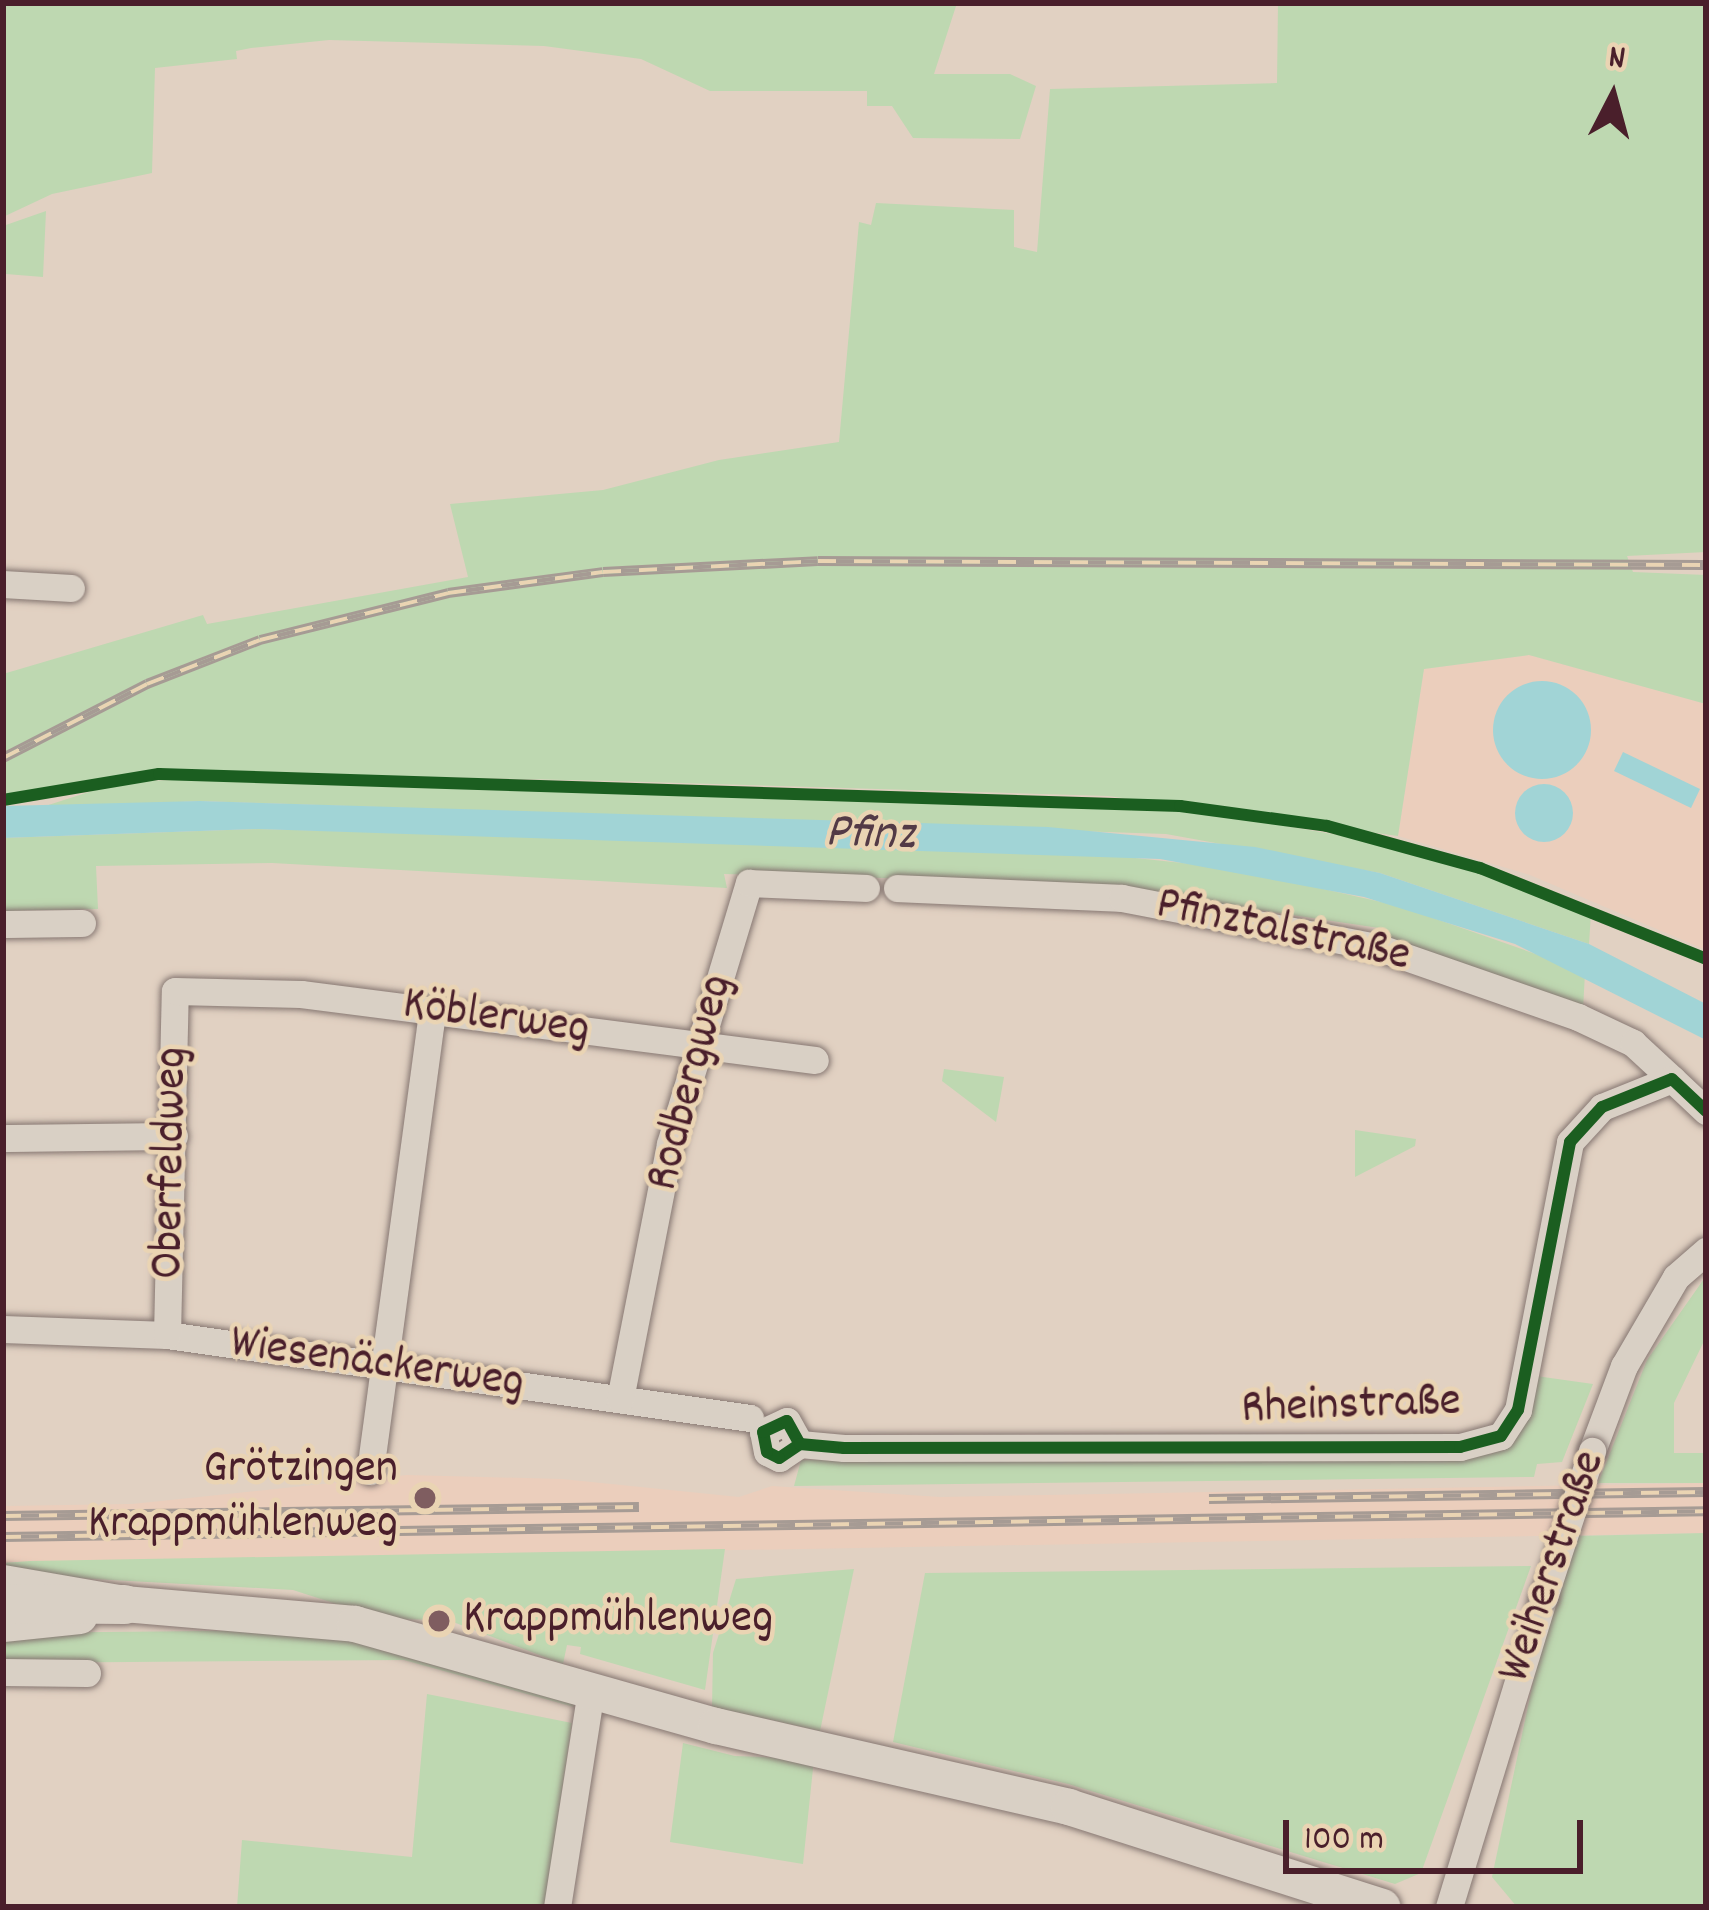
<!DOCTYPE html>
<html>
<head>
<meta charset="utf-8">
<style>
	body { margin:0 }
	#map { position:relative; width:1709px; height:1910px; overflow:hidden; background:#e1d1c2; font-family:Dekko,sans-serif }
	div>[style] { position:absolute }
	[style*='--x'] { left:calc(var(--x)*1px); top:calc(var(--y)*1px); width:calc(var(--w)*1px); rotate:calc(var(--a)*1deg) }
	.built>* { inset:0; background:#ebcebc }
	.green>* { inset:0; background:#bed8b1 }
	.water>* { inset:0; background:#a1d4d6 }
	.round { border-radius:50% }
	.roads { filter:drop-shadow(0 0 3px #867772) drop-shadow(0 0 3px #867772) }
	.minor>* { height:27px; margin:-13.5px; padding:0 13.5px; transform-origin:13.5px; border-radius:13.5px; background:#d9d0c5 }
	.major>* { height:36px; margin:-18px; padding:0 18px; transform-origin:18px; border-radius:18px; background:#d9d0c5 }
	.highway>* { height:39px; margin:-19.5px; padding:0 19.5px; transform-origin:19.5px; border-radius:19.5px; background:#d9d0c5 }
	.rail>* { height:10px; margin-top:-5px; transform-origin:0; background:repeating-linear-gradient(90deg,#ead4b3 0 18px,#a69b94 0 36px); box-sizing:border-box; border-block:3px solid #a69b94 }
	.bridges { filter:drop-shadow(0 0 3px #867772) drop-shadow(0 0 3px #867772) }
	.minor-bridge>* { height:27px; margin:-13.5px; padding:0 13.5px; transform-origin:13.5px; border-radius:13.5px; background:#d9d0c5 }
	.cycleway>* { height:12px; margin:-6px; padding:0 6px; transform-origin:6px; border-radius:6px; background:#1b5e20 }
	.dots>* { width:33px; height:33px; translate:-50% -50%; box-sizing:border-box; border:6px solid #ead4b3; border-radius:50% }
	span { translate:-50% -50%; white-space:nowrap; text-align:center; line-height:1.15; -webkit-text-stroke:9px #ead4b3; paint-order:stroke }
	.street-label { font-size:48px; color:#4a1f2b }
	.poi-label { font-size:48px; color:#4a1f2b }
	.right { translate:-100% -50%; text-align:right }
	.left { translate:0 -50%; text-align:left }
	.water-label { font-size:51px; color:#533a46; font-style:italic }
	.frame { position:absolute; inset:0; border:6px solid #4a1f2b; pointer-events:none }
	.north { position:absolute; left:1553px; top:36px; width:120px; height:120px; -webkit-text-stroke:9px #ead4b3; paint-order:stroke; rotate:6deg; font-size:33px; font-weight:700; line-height:48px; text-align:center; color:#4a1f2b }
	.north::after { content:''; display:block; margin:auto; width:42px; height:54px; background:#4a1f2b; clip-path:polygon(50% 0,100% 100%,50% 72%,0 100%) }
	.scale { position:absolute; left:1283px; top:1820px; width:300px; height:54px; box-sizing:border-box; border:6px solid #4a1f2b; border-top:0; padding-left:15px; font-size:36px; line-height:42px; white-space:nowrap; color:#4a1f2b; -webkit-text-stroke:9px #ead4b3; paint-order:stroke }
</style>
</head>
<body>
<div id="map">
	<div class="built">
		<i style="clip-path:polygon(1529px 655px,1706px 704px,1706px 950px,1530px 875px,1398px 836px,1424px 669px)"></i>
		<i style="clip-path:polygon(407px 1475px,562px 1479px,739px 1497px,772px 1486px,940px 1497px,1706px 1483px,1706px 1533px,3px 1563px,3px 1506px,132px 1504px)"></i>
	</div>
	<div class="green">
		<i style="clip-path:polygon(3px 3px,957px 3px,934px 74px,1010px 74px,1036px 86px,1020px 139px,913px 138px,892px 106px,867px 106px,867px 91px,710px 91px,641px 59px,544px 46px,329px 40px,251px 48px,236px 51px,237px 59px,155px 68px,152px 173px,52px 194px,3px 217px)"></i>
		<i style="clip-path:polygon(1278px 3px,1706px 3px,1706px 552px,1627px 556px,1633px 572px,1706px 575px,1706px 704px,1529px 655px,1424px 669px,1398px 836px,1108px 796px,613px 781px,150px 771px,40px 795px,3px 795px,3px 674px,203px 615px,207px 624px,468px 577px,450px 504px,603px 490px,719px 460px,839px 442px,859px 222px,871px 225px,876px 203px,1014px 210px,1014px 247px,1037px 252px,1050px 89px,1277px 83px)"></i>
		<i style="clip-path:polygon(46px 211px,43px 277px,6px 274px,3px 287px,3px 226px)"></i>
		<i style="clip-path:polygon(224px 778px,1198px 811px,1361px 839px,1521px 886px,1591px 913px,1589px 944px,1380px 873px,1166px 834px,200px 801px,36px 809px,120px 782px)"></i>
		<i style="clip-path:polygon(258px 829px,1069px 851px,1230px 868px,1399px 906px,1567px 965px,1585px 973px,1583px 1009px,1379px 938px,1379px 928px,1076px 883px,724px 874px,727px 888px,272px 863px,96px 866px,98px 909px,3px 911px,3px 838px)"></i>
		<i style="clip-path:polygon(944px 1069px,1004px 1077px,996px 1122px,942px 1081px)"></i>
		<i style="clip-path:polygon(1355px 1130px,1416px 1139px,1415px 1146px,1355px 1177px)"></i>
		<i style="clip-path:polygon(1706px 1276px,1706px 1337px,1674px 1403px,1674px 1453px,1706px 1453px,1706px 1483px,1598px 1483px,1647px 1360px)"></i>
		<i style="clip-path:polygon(1529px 1375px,1593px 1384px,1562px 1462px,1537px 1464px,1534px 1477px,794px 1486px,801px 1460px,1491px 1454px,1509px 1441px)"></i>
		<i style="clip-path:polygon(1706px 1533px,1706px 1907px,1517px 1907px,1492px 1877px,1536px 1668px,1575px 1536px)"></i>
		<i style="clip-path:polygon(725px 1549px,705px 1690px,580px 1654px,581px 1647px,567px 1645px,563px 1664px,448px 1620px,383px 1619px,293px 1590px,3px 1574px,3px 1563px,30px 1561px)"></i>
		<i style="clip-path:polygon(1531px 1566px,1421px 1873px,1395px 1884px,1068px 1784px,893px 1742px,925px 1573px)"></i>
		<i style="clip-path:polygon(854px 1569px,820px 1731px,712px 1707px,713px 1653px,736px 1579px)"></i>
		<i style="clip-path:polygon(314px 1630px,572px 1700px,574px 1707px,404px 1660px,3px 1663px,3px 1633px)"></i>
		<i style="clip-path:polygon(427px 1694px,572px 1723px,545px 1907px,237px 1907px,242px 1840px,412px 1857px)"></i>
		<i style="clip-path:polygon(683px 1743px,735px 1756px,814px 1759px,803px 1864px,670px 1842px)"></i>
	</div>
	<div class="water">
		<i class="round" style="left:1493px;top:681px;width:98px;height:98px"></i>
		<i style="clip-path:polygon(1623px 752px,1700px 789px,1691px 808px,1614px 771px)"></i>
		<i class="round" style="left:1515px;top:784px;width:58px;height:58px"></i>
		<i style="clip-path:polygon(200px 801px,1048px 827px,1255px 847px,1380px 873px,1589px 944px,1706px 1004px,1706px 1040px,1515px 944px,1364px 897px,1160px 859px,258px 829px,3px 838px,3px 806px)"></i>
	</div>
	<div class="roads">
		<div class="minor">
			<i style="--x:3;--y:584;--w:68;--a:3.4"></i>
			<i style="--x:897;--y:888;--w:225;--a:2.5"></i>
			<i style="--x:1122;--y:898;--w:260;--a:10.9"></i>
			<i style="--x:1377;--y:947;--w:213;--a:19.2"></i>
			<i style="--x:1578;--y:1017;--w:61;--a:25.3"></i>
			<i style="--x:1633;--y:1043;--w:53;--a:42.7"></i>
			<i style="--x:3;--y:924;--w:79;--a:-0.7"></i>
			<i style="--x:3;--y:1138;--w:171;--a:-0.7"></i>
			<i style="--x:3;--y:1329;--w:164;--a:2.1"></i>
			<i style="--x:167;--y:1335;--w:589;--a:8.1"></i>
			<i style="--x:167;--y:1335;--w:344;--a:-88.7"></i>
			<i style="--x:175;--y:991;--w:126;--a:1.4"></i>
			<i style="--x:301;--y:994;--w:518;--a:7.32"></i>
			<i style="--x:620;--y:1399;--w:260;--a:-78.9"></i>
			<i style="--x:670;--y:1144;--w:273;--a:-73.2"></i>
			<i style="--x:749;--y:883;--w:117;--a:2.4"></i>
			<i style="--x:800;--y:1444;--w:25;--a:146"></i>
			<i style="--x:779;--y:1458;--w:13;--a:-153"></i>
			<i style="--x:767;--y:1452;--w:20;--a:-101"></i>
			<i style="--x:763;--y:1432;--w:26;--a:-25"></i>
			<i style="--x:787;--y:1421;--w:26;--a:61"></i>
			<i style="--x:800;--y:1444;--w:44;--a:5.2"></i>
			<i style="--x:844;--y:1448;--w:616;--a:-0.09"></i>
			<i style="--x:1460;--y:1447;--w:42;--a:-15"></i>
			<i style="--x:1501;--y:1436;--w:31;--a:-57"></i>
			<i style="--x:1518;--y:1410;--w:273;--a:-79"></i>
			<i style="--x:1570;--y:1142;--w:47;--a:-47.6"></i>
			<i style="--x:1602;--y:1107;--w:75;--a:-21.8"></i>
			<i style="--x:1672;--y:1079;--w:47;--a:43.3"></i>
			<i style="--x:1592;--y:1451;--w:91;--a:-69.4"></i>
			<i style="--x:1624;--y:1366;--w:103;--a:-59.7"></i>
			<i style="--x:1676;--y:1277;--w:40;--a:-41"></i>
			<i style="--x:370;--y:1471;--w:465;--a:-82.3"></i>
			<i style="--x:3;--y:1672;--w:84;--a:0.7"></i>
			<i style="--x:557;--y:1907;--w:220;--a:-81.1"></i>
			<i style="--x:1449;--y:1907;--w:324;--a:-73"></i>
		</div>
		<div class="major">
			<i style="--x:3;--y:1583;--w:123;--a:9.8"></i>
			<i style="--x:124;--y:1604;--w:232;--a:4.9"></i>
			<i style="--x:355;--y:1624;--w:375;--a:15.8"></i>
			<i style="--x:716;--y:1726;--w:362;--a:12.9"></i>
			<i style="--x:1069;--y:1807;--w:329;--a:17.7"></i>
			<i style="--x:3;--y:1624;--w:77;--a:-5.9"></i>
		</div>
		<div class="highway">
			<i style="--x:3;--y:1603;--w:121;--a:0.5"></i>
		</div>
	</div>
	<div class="rail">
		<i style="--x:3;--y:758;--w:162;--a:-27.2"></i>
		<i style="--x:147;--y:684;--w:121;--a:-21.3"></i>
		<i style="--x:260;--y:640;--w:194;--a:-14"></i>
		<i style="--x:448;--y:593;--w:156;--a:-7.7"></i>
		<i style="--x:603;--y:572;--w:215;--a:-2.9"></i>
		<i style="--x:818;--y:561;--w:888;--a:0.26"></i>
		<i style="--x:1209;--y:1499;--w:497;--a:-0.8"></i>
		<i style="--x:3;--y:1516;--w:636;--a:-0.81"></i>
		<i style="--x:3;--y:1537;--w:1703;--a:-0.87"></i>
	</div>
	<div class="bridges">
		<div class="minor-bridge">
			<i style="--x:1544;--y:1597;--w:154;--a:-71.8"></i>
		</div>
	</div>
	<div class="cycleway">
		<i style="--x:3;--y:800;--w:158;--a:-9.5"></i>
		<i style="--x:159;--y:774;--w:1022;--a:1.8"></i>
		<i style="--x:1180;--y:806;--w:148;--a:7.7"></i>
		<i style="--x:1327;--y:826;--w:159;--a:15.4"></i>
		<i style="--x:1480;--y:868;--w:244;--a:21.9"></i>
		<i style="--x:800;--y:1444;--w:25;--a:146"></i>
		<i style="--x:779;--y:1458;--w:13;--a:-153"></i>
		<i style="--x:767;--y:1452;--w:20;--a:-101"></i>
		<i style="--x:763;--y:1432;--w:26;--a:-25"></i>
		<i style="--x:787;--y:1421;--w:26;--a:61"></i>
		<i style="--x:800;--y:1444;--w:44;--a:5.2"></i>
		<i style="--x:844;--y:1448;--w:616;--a:-0.09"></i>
		<i style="--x:1460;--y:1447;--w:42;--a:-15"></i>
		<i style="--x:1501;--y:1436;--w:31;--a:-57"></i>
		<i style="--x:1518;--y:1410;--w:273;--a:-79"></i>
		<i style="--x:1570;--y:1142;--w:47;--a:-47.6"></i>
		<i style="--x:1602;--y:1107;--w:75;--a:-21.8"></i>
		<i style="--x:1672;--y:1079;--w:47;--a:43.3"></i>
	</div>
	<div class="dots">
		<i style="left:425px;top:1498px;background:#7f5d60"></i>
		<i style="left:439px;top:1621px;background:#7f5d60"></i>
	</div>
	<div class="street-label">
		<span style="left:1283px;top:932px;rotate:12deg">Pfinztalstraße</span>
		<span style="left:496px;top:1019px;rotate:8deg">Köblerweg</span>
		<span style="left:692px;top:1083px;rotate:-75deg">Rodbergweg</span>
		<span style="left:172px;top:1163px;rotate:-89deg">Oberfeldweg</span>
		<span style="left:377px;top:1365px;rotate:8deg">Wiesenäckerweg</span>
		<span style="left:1351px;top:1407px;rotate:-2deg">Rheinstraße</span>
		<span style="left:1554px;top:1567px;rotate:-71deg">Weiherstraße</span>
	</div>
	<div class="poi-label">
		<span class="right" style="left:398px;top:1498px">Grötzingen<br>Krappmühlenweg</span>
		<span class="left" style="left:463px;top:1621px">Krappmühlenweg</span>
	</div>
	<div class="water-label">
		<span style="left:870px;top:836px;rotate:2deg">Pfinz</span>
	</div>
	<div class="frame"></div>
	<div class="north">N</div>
	<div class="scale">100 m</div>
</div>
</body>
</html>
